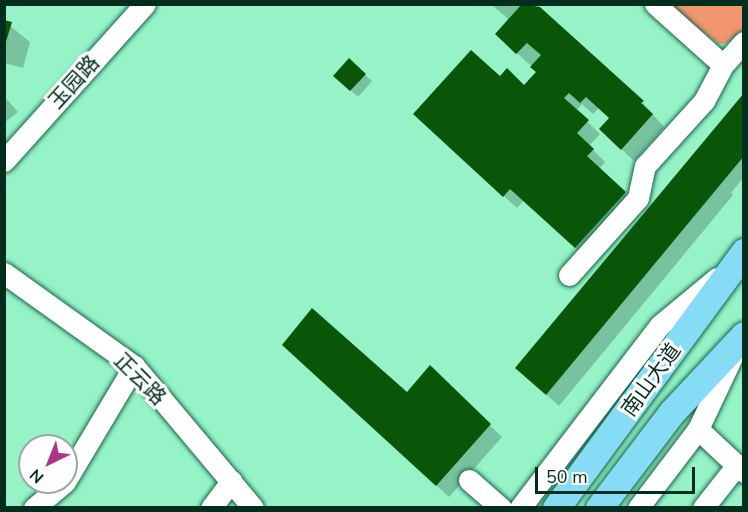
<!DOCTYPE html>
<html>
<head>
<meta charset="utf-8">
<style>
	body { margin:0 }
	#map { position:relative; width:748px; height:512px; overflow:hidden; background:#95f3c7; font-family:"Nunito Sans","Noto Sans SC",sans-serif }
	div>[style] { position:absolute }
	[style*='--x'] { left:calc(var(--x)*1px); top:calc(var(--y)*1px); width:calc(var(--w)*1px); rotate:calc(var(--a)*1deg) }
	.green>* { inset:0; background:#f19671 }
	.shadow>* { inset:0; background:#0003 }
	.building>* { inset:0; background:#095609 }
	.roads { filter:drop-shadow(0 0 2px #186447) drop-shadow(0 0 2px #186447) }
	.minor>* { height:21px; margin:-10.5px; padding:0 10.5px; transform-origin:10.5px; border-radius:10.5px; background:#fff }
	.major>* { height:27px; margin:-13.5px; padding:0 13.5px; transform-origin:13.5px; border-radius:13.5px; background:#86dcf5 }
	span { translate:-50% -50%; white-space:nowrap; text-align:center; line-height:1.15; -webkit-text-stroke:6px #fdfdfd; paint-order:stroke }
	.street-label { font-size:21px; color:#032e1e }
	.frame { position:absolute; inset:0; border:6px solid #032e1e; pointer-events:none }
	.north { position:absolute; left:18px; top:434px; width:60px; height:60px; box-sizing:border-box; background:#fdfdfd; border:2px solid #99aaa4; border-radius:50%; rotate:223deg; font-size:16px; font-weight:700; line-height:24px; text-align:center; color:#032e1e }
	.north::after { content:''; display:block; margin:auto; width:21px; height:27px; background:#ae3488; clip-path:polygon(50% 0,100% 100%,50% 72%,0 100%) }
	.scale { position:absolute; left:535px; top:467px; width:160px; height:27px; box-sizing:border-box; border:3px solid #032e1e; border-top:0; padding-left:8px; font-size:18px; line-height:21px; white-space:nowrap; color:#032e1e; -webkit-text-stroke:4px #fdfdfd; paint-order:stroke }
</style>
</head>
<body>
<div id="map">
	<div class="green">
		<i style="clip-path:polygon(668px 5px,743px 5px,743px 29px,727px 43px,719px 44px)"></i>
	</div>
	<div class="shadow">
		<i style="clip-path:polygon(491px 4px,531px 4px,642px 102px,664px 127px,634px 161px,613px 141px,611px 118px,599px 108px,593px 114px,582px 104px,576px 111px,600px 134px,589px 146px,605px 162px,599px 169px,637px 205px,588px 259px,524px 200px,517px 208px,427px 126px,500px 78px,525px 87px,538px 72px,509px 46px,509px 20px)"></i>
		<i style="clip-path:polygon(4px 21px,30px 42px,23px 68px,4px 63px)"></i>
		<i style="clip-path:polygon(365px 75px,372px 81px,358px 97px,342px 82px)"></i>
		<i style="clip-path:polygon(4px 96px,18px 112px,4px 123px)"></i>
		<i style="clip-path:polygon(744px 96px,744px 177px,731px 193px,733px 195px,559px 406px,517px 368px)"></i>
		<i style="clip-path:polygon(296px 357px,407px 394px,430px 367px,502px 437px,449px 497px)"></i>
	</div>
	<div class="building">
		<i style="clip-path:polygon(522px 4px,540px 7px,644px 101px,641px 103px,653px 114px,621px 150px,599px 129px,609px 118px,586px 97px,580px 103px,569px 93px,564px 98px,589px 120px,577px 133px,594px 149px,587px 156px,626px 192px,575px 248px,510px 189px,503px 197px,413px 114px,471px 50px,500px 76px,507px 68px,524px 85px,536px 72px,530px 67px,541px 55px,527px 43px,516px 54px,495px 34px)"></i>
		<i style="clip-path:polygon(4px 20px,12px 22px,5px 45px,4px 45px)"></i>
		<i style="clip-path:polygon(349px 58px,366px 74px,350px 91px,333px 76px)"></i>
		<i style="clip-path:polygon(744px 93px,744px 156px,546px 395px,515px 368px)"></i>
		<i style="clip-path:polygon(312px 308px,407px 392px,430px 365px,491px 424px,436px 486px,282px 345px)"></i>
	</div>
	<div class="roads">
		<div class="minor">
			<i style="--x:655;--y:4;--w:91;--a:41.9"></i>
			<i style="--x:4;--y:161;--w:211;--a:-48.1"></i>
			<i style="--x:4;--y:273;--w:160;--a:35.6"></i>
			<i style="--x:134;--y:366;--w:185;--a:50"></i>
			<i style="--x:569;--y:275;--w:103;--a:-48.1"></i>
			<i style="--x:638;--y:198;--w:33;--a:-78"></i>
			<i style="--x:645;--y:166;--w:88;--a:-47.8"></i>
			<i style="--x:704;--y:101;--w:41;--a:-62.2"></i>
			<i style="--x:723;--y:65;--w:31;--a:-48"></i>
			<i style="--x:698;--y:429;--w:63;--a:43.1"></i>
			<i style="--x:66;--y:480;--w:133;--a:-59.2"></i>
			<i style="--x:469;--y:480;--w:43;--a:41.2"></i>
			<i style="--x:34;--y:508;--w:40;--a:-40"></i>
			<i style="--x:211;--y:508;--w:34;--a:-53"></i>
			<i style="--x:520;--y:508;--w:230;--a:-52.6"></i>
			<i style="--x:660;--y:325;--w:74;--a:-39.5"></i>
			<i style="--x:638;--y:508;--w:99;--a:-52.8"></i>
			<i style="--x:698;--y:429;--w:84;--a:-64.7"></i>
			<i style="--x:703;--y:508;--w:55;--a:-51.7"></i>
		</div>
		<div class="major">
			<i style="--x:556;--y:508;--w:318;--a:-53.7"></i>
			<i style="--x:599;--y:508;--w:121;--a:-52.8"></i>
			<i style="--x:672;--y:412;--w:105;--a:-46.9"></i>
		</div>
	</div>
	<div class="street-label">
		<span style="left:74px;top:82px;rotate:-48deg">玉园路</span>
		<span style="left:140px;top:379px;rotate:45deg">正云路</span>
		<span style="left:651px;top:380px;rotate:-54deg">南山大道</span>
	</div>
	<div class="frame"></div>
	<div class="north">N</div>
	<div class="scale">50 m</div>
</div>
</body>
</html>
